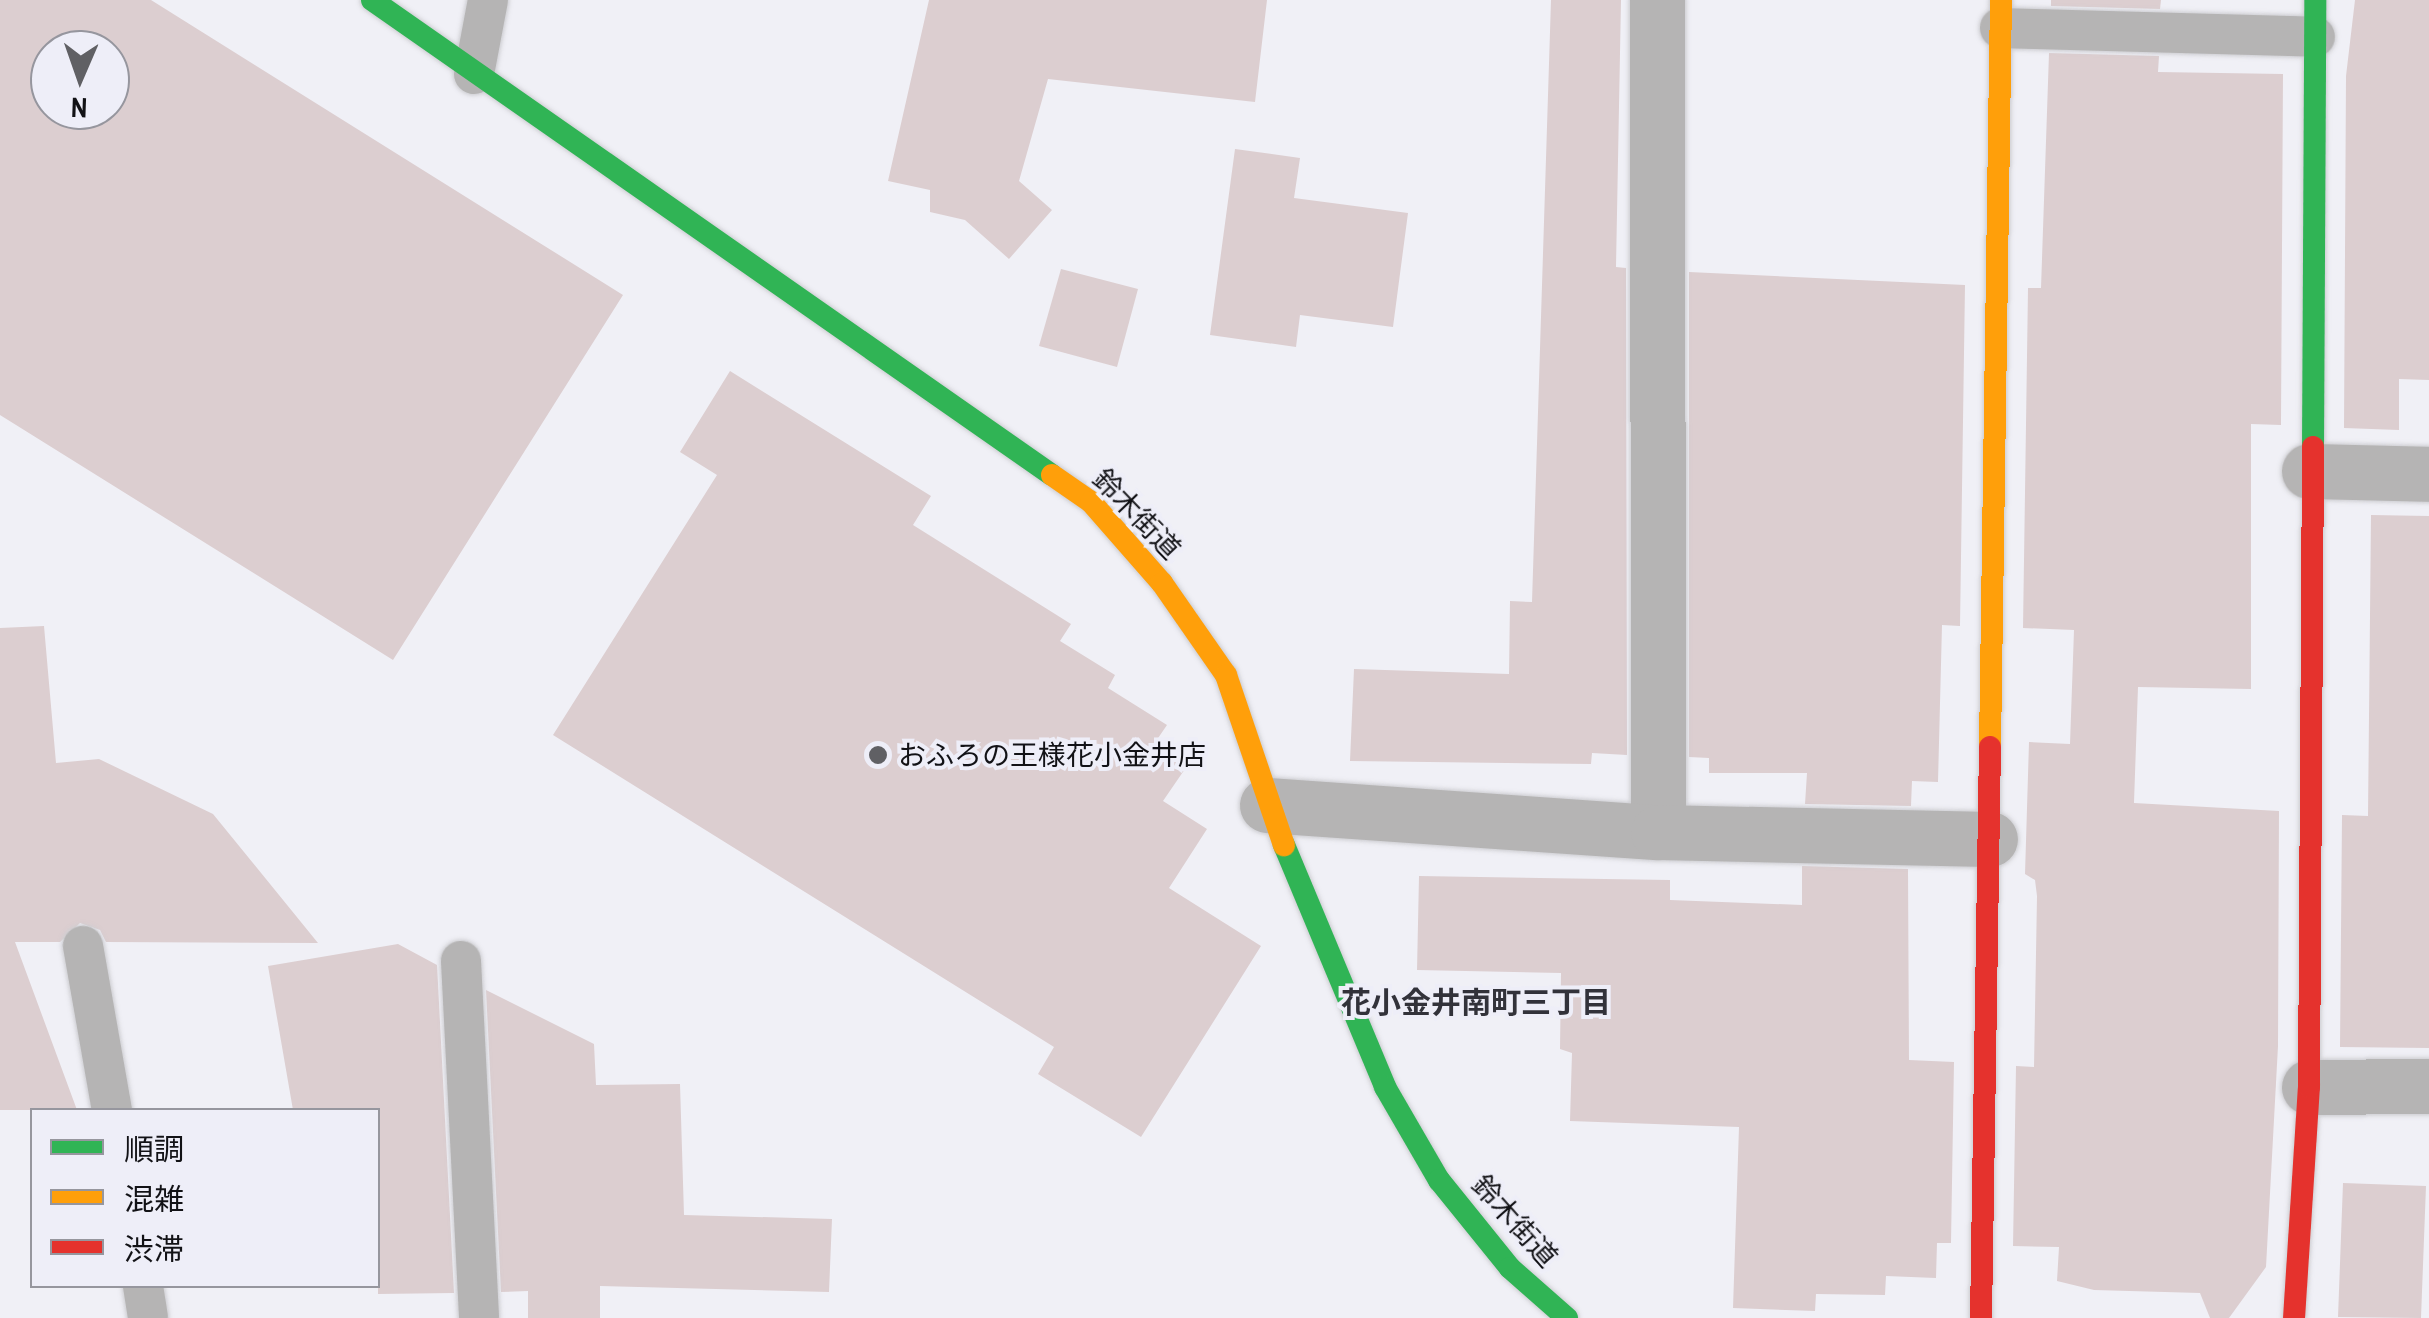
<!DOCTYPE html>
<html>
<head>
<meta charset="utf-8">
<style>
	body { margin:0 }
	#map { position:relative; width:2429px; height:1318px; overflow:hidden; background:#f0f0f6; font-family:"Archivo Narrow","Noto Sans JP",sans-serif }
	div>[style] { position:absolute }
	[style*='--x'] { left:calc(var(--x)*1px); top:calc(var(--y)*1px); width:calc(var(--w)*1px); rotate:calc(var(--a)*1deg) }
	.building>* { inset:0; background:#dcced0 }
	.roads { filter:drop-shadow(0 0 2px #cdcdd1) drop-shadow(0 0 2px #cdcdd1) }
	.lane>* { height:40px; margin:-20px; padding:0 20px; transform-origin:20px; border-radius:20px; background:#b5b4b4 }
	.street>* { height:55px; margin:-27.5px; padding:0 27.5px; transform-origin:27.5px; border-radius:27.5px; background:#b5b4b4 }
	.fast>* { height:22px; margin:-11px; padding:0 11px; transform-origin:11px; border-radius:11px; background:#30b455 }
	.slow>* { height:22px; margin:-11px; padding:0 11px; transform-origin:11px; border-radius:11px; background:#ff9f0a }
	.jam>* { height:22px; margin:-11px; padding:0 11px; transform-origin:11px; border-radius:11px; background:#e5322d }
	.dots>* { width:28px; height:28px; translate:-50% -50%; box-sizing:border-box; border:5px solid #eeeef8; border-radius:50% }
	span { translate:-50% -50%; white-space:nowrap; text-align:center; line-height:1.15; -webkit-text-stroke:8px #eeeef8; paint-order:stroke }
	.street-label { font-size:28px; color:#121216 }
	.poi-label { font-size:28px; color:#121216 }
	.left { translate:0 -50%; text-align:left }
	.neighbourhood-label { font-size:30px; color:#32323a; font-weight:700 }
	.legend { position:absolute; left:30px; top:1108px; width:350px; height:180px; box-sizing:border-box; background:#eeeef8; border:2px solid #96969e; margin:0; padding:12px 18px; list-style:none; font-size:30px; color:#121216 }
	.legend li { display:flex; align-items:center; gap:20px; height:50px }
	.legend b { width:50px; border:2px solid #96969e }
	.north { position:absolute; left:30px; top:30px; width:100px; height:100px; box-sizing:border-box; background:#eeeef8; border:2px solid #96969e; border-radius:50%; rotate:182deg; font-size:28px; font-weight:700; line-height:40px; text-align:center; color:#121216 }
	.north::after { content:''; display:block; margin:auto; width:35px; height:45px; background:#606064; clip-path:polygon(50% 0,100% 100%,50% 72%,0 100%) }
</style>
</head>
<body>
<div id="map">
	<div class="building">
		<i style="clip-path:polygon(evenodd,0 0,151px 0,623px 295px,393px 660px,0 415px,0 0,50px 50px,110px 50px,110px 110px,50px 110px,50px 50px)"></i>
		<i style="clip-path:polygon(929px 0,1267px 0,1255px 102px,1048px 79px,1019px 181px,1052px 210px,1009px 259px,965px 220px,930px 212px,930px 190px,888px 181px)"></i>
		<i style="clip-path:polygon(1551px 0,1621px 0,1616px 267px,1626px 268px,1627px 755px,1592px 753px,1591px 764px,1350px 761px,1354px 669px,1509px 674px,1510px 601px,1532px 602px)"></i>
		<i style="clip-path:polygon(2051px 0,2161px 0,2160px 9px,2051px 6px)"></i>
		<i style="clip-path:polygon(2355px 0,2429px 0,2429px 380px,2399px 379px,2399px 430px,2344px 428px,2346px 76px)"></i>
		<i style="clip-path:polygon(2049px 53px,2159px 56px,2158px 72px,2283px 74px,2281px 425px,2251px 424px,2251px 689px,2138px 687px,2134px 803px,2279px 811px,2278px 1046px,2266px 1267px,2229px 1318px,2210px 1318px,2200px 1293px,2094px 1290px,2057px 1281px,2059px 1247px,2013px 1246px,2016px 1066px,2034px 1067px,2037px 896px,2035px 880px,2025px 874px,2029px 742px,2070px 744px,2074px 630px,2023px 628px,2028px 288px,2041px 288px)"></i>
		<i style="clip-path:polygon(1235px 149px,1300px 158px,1294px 198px,1408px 213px,1393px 327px,1300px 315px,1296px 347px,1210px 335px)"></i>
		<i style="clip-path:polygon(1061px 269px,1138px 289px,1117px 367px,1039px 346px)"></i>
		<i style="clip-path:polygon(1689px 272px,1965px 285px,1960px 626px,1942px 625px,1938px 782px,1912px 781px,1911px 806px,1805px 804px,1807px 773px,1709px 773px,1709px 758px,1689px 757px)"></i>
		<i style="clip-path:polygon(730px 371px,931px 496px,913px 525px,1071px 624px,1060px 641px,1115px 675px,1108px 688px,1167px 725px,1154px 744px,1187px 766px,1163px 801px,1207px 829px,1169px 888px,1261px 946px,1141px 1137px,1038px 1074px,1054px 1047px,553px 735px,717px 475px,680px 452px)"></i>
		<i style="clip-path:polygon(2371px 515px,2429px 516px,2429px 1048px,2340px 1047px,2342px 815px,2368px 816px)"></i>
		<i style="clip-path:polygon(44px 626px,56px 763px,99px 759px,213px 814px,318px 943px,106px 942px,100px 930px,80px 923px,60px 942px,15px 942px,77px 1110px,0 1110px,0 628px)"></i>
		<i style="clip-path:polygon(1802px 866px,1908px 869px,1909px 1060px,1954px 1062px,1951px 1243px,1937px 1243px,1936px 1278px,1886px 1276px,1885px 1295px,1816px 1294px,1815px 1311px,1733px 1308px,1739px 1127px,1570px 1121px,1572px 1053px,1560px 1049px,1561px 973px,1417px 970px,1419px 876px,1670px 880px,1670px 900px,1802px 905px)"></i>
		<i style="clip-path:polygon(398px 944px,437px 965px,454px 1293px,378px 1294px,378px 1110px,293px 1110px,268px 966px)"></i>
		<i style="clip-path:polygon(486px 990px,594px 1044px,596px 1085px,680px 1084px,684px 1215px,832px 1219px,829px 1292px,600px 1286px,600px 1318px,528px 1318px,528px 1291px,501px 1292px)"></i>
		<i style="clip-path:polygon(2343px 1183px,2426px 1186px,2421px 1318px,2338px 1317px)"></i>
	</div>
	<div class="roads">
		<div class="lane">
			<i style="--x:2000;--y:28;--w:315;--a:1.6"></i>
			<i style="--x:474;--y:74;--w:75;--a:-79.3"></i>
			<i style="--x:83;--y:946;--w:167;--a:80"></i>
			<i style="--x:461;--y:961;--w:357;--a:87.1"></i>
			<i style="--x:143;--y:1286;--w:32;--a:81"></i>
		</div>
		<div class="street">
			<i style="--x:1657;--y:0;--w:832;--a:89.93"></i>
			<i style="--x:2309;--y:471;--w:120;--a:1.4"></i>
			<i style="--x:1267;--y:805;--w:392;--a:4"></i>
			<i style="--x:1658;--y:832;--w:332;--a:1.2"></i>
			<i style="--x:2309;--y:1087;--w:120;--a:-0.5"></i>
		</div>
		<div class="fast">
			<i style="--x:372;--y:0;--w:829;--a:34.94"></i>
			<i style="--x:2313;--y:447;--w:447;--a:-89.7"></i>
			<i style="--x:1284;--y:845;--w:262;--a:67.3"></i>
			<i style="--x:1385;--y:1087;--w:108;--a:59.9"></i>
			<i style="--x:1439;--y:1180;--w:113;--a:51.1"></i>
			<i style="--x:1510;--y:1268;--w:76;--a:41.3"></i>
		</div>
		<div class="slow">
			<i style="--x:1052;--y:475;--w:47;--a:34.7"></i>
			<i style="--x:1091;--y:502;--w:108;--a:48.8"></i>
			<i style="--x:1162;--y:583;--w:112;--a:55.2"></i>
			<i style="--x:1226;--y:675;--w:180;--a:71.2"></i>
			<i style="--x:1990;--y:747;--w:747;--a:-89.16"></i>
		</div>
		<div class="jam">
			<i style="--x:1981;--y:1318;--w:571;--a:-89.1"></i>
			<i style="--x:2294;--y:1318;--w:231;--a:-86.3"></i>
			<i style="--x:2309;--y:1087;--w:640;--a:-89.64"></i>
		</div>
	</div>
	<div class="dots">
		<i style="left:878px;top:755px;background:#606064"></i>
	</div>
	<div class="street-label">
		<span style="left:1137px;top:514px;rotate:46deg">鈴木街道</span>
		<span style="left:1515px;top:1221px;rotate:48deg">鈴木街道</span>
	</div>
	<div class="poi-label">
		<span class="left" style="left:898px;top:755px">おふろの王様花小金井店</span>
	</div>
	<div class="neighbourhood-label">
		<span style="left:1476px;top:1002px">花小金井南町三丁目</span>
	</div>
	<ul class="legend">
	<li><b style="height:12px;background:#30b455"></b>順調</li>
	<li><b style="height:12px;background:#ff9f0a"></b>混雑</li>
	<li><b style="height:12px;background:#e5322d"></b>渋滞</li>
	</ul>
	<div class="north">N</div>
</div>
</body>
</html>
